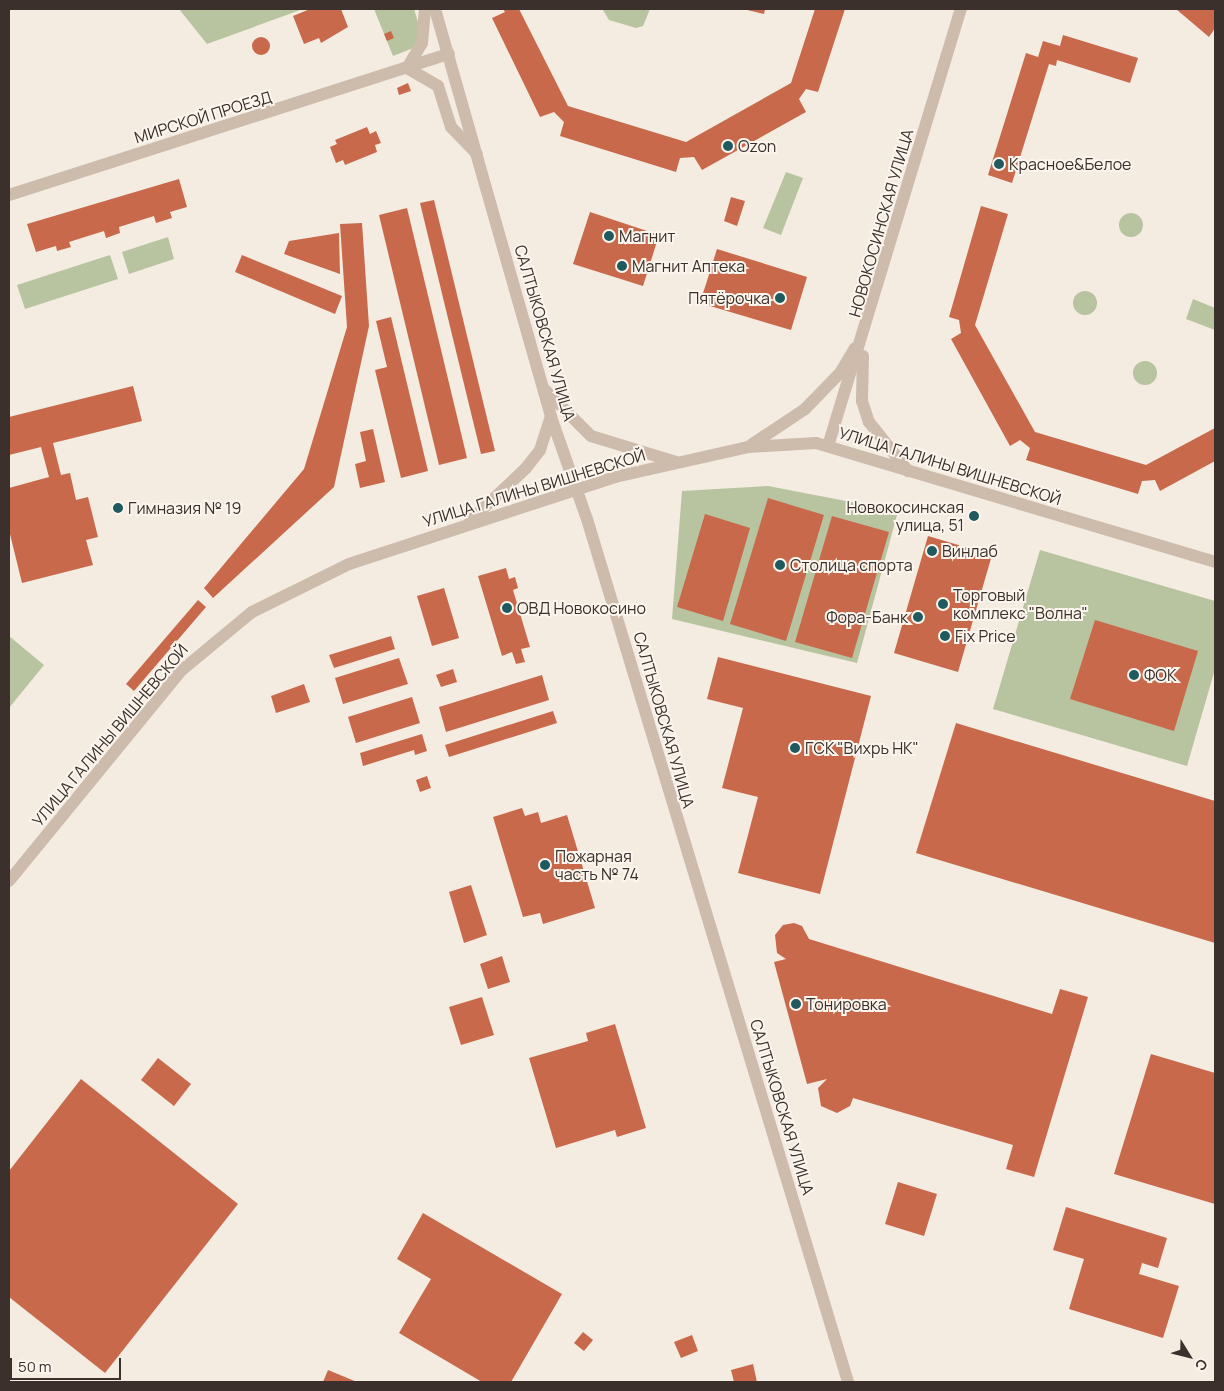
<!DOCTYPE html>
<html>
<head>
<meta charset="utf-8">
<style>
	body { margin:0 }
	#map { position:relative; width:1224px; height:1391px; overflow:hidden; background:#f4ebe1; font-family:Manrope,sans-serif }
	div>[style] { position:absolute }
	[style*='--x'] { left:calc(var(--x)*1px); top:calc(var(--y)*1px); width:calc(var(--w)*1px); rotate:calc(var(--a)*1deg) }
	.green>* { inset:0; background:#b8c4a0 }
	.round { border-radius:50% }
	.building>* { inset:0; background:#c8694b }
	.minor>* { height:12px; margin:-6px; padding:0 6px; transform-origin:6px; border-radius:6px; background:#cdbbac }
	.tertiary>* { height:12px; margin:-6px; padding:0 6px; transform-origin:6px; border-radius:6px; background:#cdbbac }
	.dots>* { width:14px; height:14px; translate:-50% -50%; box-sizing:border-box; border:2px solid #fbf5ee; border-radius:50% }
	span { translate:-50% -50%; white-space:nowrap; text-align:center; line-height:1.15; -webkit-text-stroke:4px #fbf5ee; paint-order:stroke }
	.street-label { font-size:16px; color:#3b302b }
	.poi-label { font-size:16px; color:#3b302b }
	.left { translate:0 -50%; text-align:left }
	.right { translate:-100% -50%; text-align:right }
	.frame { position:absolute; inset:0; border:10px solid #3b302b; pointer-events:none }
	.north { position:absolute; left:1164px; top:1331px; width:50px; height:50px; -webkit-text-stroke:4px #fbf5ee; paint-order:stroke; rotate:126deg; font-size:14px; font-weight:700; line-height:20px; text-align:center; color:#3b302b }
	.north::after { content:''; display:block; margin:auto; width:18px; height:22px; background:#3b302b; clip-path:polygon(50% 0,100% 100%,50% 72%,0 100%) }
	.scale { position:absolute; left:10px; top:1358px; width:111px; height:22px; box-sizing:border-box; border:2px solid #3b302b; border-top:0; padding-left:6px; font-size:15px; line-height:18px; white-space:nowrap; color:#3b302b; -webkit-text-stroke:4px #fbf5ee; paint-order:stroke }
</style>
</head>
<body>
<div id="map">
	<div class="green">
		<i style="clip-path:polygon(179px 9px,303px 9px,207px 44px)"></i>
		<i style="clip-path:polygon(374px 9px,414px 9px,420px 29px,416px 47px,393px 56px)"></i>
		<i style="clip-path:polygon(650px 9px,643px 26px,636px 28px,609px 20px,603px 10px)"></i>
		<i style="clip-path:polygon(786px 172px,803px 178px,781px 235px,763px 228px)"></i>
		<i class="round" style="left:1119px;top:213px;width:24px;height:24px"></i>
		<i style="clip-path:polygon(168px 237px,174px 259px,129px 274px,122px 252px)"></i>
		<i style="clip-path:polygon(110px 255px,118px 279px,25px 309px,17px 285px)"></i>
		<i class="round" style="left:1073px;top:291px;width:24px;height:24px"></i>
		<i style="clip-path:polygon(1193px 299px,1215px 308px,1215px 330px,1186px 319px)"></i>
		<i class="round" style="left:1133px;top:361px;width:24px;height:24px"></i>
		<i style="clip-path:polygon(768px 486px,898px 511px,857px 663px,672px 619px,682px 491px)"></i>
		<i style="clip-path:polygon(1040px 550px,1215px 601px,1215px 669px,1187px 766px,993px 709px)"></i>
		<i style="clip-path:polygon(9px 636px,44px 665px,9px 708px)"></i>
	</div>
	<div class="building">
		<i style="clip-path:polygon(310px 9px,341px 9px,348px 27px,321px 43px,319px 38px,304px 44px,293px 16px)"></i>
		<i style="clip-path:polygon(503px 9px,519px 9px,568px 106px,686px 142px,791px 83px,815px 9px,845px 9px,818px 92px,806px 89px,799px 99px,806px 112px,702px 170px,694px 157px,680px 158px,676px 172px,560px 136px,564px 122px,554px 112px,540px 117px,492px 18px,505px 12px)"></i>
		<i style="clip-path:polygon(743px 9px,765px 9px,764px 14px)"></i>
		<i style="clip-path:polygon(1176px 9px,1215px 9px,1215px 28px,1209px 37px)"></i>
		<i style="clip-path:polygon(391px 31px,394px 38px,387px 41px,384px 34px)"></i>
		<i style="clip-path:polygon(1063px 35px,1138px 58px,1130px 83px,1057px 60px,1056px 66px,1049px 64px,1012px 183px,988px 175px,1026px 53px,1038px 57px,1043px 41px,1060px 46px)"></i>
		<i class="round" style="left:252px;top:37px;width:18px;height:18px"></i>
		<i style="clip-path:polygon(408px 83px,411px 91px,399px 95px,397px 88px)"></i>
		<i style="clip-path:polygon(367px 127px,370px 134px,376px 131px,381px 143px,375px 145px,377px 152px,345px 165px,343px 160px,336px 163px,330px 147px,337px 144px,335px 140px)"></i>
		<i style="clip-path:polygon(179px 179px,187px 207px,170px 212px,172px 218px,156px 223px,154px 216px,119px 227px,120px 233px,106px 238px,104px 231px,69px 242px,71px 247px,57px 251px,56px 246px,36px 252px,27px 224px)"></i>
		<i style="clip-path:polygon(731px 197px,745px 201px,737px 226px,724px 221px)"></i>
		<i style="clip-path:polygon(434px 200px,495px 451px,481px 454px,420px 203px)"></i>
		<i style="clip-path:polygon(981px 206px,1008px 214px,975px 325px,1035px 432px,1146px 465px,1215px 428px,1215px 461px,1160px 491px,1155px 480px,1142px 481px,1138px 494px,1026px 460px,1030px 448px,1020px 440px,1010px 446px,951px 339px,961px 333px,959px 320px,949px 317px)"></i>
		<i style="clip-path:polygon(407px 208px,467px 458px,439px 465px,379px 215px)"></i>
		<i style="clip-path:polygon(590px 212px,659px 235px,643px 286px,573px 264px)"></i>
		<i style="clip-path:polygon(362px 223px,369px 326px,334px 487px,213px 598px,204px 588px,304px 469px,347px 327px,340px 224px)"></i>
		<i style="clip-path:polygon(339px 233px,340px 274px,284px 254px,289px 241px)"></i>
		<i style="clip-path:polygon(717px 249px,807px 277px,791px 330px,700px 303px)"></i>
		<i style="clip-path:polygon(242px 255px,342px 296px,335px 314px,235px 272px)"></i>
		<i style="clip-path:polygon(391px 317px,428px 471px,401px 478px,375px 370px,387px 367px,376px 321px)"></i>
		<i style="clip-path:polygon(133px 386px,142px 421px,53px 443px,61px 475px,70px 473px,76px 500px,88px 497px,98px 537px,86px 540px,93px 565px,22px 583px,9px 530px,9px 488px,49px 477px,41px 447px,9px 455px,9px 417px)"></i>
		<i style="clip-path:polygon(373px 429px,385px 482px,360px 488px,355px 464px,366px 461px,360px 432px)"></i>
		<i style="clip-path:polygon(768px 498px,824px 515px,786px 641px,730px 624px)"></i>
		<i style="clip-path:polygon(705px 514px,750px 528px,723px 621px,677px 607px)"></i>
		<i style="clip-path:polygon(832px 516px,889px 532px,852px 658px,795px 642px)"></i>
		<i style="clip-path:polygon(928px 536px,992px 555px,958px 672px,894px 653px)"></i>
		<i style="clip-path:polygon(506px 568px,509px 579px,515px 577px,518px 588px,513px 590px,530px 647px,521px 649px,525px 662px,516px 664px,512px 652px,502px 656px,478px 576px)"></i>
		<i style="clip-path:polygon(444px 588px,459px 638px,432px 646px,417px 596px)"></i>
		<i style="clip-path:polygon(198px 600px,206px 607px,134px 691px,126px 684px)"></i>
		<i style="clip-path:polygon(1095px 620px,1198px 651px,1174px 731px,1070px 699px)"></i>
		<i style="clip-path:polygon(391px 636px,395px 649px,334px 668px,329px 655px)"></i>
		<i style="clip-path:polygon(718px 657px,871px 696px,820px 894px,738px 873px,758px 797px,722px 788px,743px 708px,707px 699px)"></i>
		<i style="clip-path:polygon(399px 658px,408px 684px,343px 704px,335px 678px)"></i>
		<i style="clip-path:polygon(453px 669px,457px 682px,441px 687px,436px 675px)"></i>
		<i style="clip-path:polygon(542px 675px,549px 700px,446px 732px,439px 707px)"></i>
		<i style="clip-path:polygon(304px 684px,310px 702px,276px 713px,271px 696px)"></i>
		<i style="clip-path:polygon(412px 697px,420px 723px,356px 743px,348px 717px)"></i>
		<i style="clip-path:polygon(553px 711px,557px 723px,449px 757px,445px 745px)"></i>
		<i style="clip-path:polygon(956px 723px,1215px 801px,1215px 943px,916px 853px)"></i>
		<i style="clip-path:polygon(422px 734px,427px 751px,415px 755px,414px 750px,363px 766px,360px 753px)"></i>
		<i style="clip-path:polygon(427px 776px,431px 788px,420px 792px,416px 780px)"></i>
		<i style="clip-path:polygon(522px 808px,525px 816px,538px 812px,541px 823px,567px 815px,595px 908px,543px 924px,540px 913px,523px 917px,493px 817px)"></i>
		<i style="clip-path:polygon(471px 885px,487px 935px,464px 943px,449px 892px)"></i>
		<i style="clip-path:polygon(794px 923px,802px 926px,809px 939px,1052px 1014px,1060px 989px,1088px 997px,1034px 1177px,1006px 1169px,1013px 1145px,853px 1098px,850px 1106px,837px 1113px,821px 1106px,818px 1088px,827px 1079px,807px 1084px,774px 962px,786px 959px,777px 953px,775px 935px,783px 925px)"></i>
		<i style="clip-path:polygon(502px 956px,510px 982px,488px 989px,480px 964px)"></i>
		<i style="clip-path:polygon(482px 997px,494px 1035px,461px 1045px,449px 1007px)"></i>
		<i style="clip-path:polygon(615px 1024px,646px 1128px,617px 1137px,615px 1130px,556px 1148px,529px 1058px,588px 1041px,586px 1033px)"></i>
		<i style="clip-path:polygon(1151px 1054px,1215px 1073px,1215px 1204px,1114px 1174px)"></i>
		<i style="clip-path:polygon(158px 1058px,191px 1084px,174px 1106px,141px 1080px)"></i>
		<i style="clip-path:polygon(81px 1079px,238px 1204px,105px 1373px,9px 1297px,9px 1171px)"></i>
		<i style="clip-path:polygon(898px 1182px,937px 1194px,924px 1236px,885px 1224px)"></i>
		<i style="clip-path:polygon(1066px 1207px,1167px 1238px,1158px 1268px,1142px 1263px,1139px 1274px,1179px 1286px,1163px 1338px,1069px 1309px,1084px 1259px,1053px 1250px)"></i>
		<i style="clip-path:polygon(423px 1213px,562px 1294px,511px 1382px,482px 1382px,399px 1333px,431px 1279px,397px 1259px)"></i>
		<i style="clip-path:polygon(583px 1332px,593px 1340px,584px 1351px,574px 1343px)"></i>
		<i style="clip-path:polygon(692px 1335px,698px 1351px,681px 1358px,674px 1342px)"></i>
		<i style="clip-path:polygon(753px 1364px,757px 1382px,734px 1382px,731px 1370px)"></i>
		<i style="clip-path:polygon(328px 1370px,357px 1382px,323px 1382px)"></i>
	</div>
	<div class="minor">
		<i style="--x:407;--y:68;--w:36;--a:30"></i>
		<i style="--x:438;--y:86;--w:43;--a:72.4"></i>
		<i style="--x:451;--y:127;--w:37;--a:46"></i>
		<i style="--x:407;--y:68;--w:29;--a:-59"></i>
		<i style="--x:422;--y:43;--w:34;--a:-85"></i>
		<i style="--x:9;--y:195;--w:462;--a:-17.8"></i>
	</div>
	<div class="tertiary">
		<i style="--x:435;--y:9;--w:424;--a:74.1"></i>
		<i style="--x:551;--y:417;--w:108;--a:70.6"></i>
		<i style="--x:587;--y:519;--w:902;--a:73.17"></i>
		<i style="--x:863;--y:356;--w:45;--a:91.3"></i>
		<i style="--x:862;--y:401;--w:22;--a:72"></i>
		<i style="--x:869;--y:422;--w:63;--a:51.5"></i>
		<i style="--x:545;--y:390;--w:65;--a:45"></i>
		<i style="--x:591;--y:436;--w:89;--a:17"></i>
		<i style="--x:751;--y:445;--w:65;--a:-33.7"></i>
		<i style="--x:805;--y:409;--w:50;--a:-45.8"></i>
		<i style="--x:840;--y:373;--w:29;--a:-59"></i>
		<i style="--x:828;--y:446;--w:457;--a:-73.1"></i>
		<i style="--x:470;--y:521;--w:77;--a:-43.4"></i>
		<i style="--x:526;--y:468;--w:23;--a:-52"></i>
		<i style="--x:540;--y:450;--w:35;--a:-72"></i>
		<i style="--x:9;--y:881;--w:273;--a:-50.7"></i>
		<i style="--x:182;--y:670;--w:91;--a:-39.6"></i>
		<i style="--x:252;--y:612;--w:108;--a:-26.3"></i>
		<i style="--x:349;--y:564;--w:280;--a:-18.1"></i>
		<i style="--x:615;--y:477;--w:136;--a:-12.7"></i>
		<i style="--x:748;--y:447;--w:68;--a:-3.4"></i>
		<i style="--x:816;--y:443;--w:416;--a:16.6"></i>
	</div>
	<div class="dots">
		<i style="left:728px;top:146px;background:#1f5a5e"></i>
		<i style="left:999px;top:164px;background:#1f5a5e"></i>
		<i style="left:609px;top:236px;background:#1f5a5e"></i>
		<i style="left:622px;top:266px;background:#1f5a5e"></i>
		<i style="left:780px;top:298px;background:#1f5a5e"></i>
		<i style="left:118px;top:508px;background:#1f5a5e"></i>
		<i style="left:974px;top:516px;background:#1f5a5e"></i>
		<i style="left:932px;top:551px;background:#1f5a5e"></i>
		<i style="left:780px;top:565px;background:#1f5a5e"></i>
		<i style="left:943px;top:604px;background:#1f5a5e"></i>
		<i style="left:507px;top:608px;background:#1f5a5e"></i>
		<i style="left:918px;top:617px;background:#1f5a5e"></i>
		<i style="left:945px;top:636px;background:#1f5a5e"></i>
		<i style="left:1134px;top:675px;background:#1f5a5e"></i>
		<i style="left:795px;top:748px;background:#1f5a5e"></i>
		<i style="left:545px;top:865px;background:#1f5a5e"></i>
		<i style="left:796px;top:1004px;background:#1f5a5e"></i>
	</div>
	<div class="street-label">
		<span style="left:203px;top:117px;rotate:-17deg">МИРСКОЙ ПРОЕЗД</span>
		<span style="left:881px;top:223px;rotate:-74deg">НОВОКОСИНСКАЯ УЛИЦА</span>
		<span style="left:545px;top:333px;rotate:74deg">САЛТЫКОВСКАЯ УЛИЦА</span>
		<span style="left:950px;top:466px;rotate:17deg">УЛИЦА ГАЛИНЫ ВИШНЕВСКОЙ</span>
		<span style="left:534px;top:488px;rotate:-17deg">УЛИЦА ГАЛИНЫ ВИШНЕВСКОЙ</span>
		<span style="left:664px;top:720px;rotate:74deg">САЛТЫКОВСКАЯ УЛИЦА</span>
		<span style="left:110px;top:735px;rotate:-50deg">УЛИЦА ГАЛИНЫ ВИШНЕВСКОЙ</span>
		<span style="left:782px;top:1107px;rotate:73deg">САЛТЫКОВСКАЯ УЛИЦА</span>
	</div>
	<div class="poi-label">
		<span class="left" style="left:738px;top:146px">Ozon</span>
		<span class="left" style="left:1009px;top:164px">Красное&amp;Белое</span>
		<span class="left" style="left:619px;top:236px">Магнит</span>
		<span class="left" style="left:632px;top:266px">Магнит Аптека</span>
		<span class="right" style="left:770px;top:298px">Пятёрочка</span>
		<span class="right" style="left:964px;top:516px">Новокосинская<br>улица, 51</span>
		<span class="left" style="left:128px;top:508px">Гимназия № 19</span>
		<span class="left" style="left:942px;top:551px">Винлаб</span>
		<span class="left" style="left:790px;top:565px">Столица спорта</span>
		<span class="left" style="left:953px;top:604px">Торговый<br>комплекс "Волна"</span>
		<span class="left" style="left:517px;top:608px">ОВД Новокосино</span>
		<span class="right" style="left:908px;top:617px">Фора-Банк</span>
		<span class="left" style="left:955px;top:636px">Fix Price</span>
		<span class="left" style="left:1144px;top:675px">ФОК</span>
		<span class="left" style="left:805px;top:748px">ГСК "Вихрь НК"</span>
		<span class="left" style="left:555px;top:865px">Пожарная<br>часть № 74</span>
		<span class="left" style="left:806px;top:1004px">Тонировка</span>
	</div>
	<div class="frame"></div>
	<div class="north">С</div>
	<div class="scale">50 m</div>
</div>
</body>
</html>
